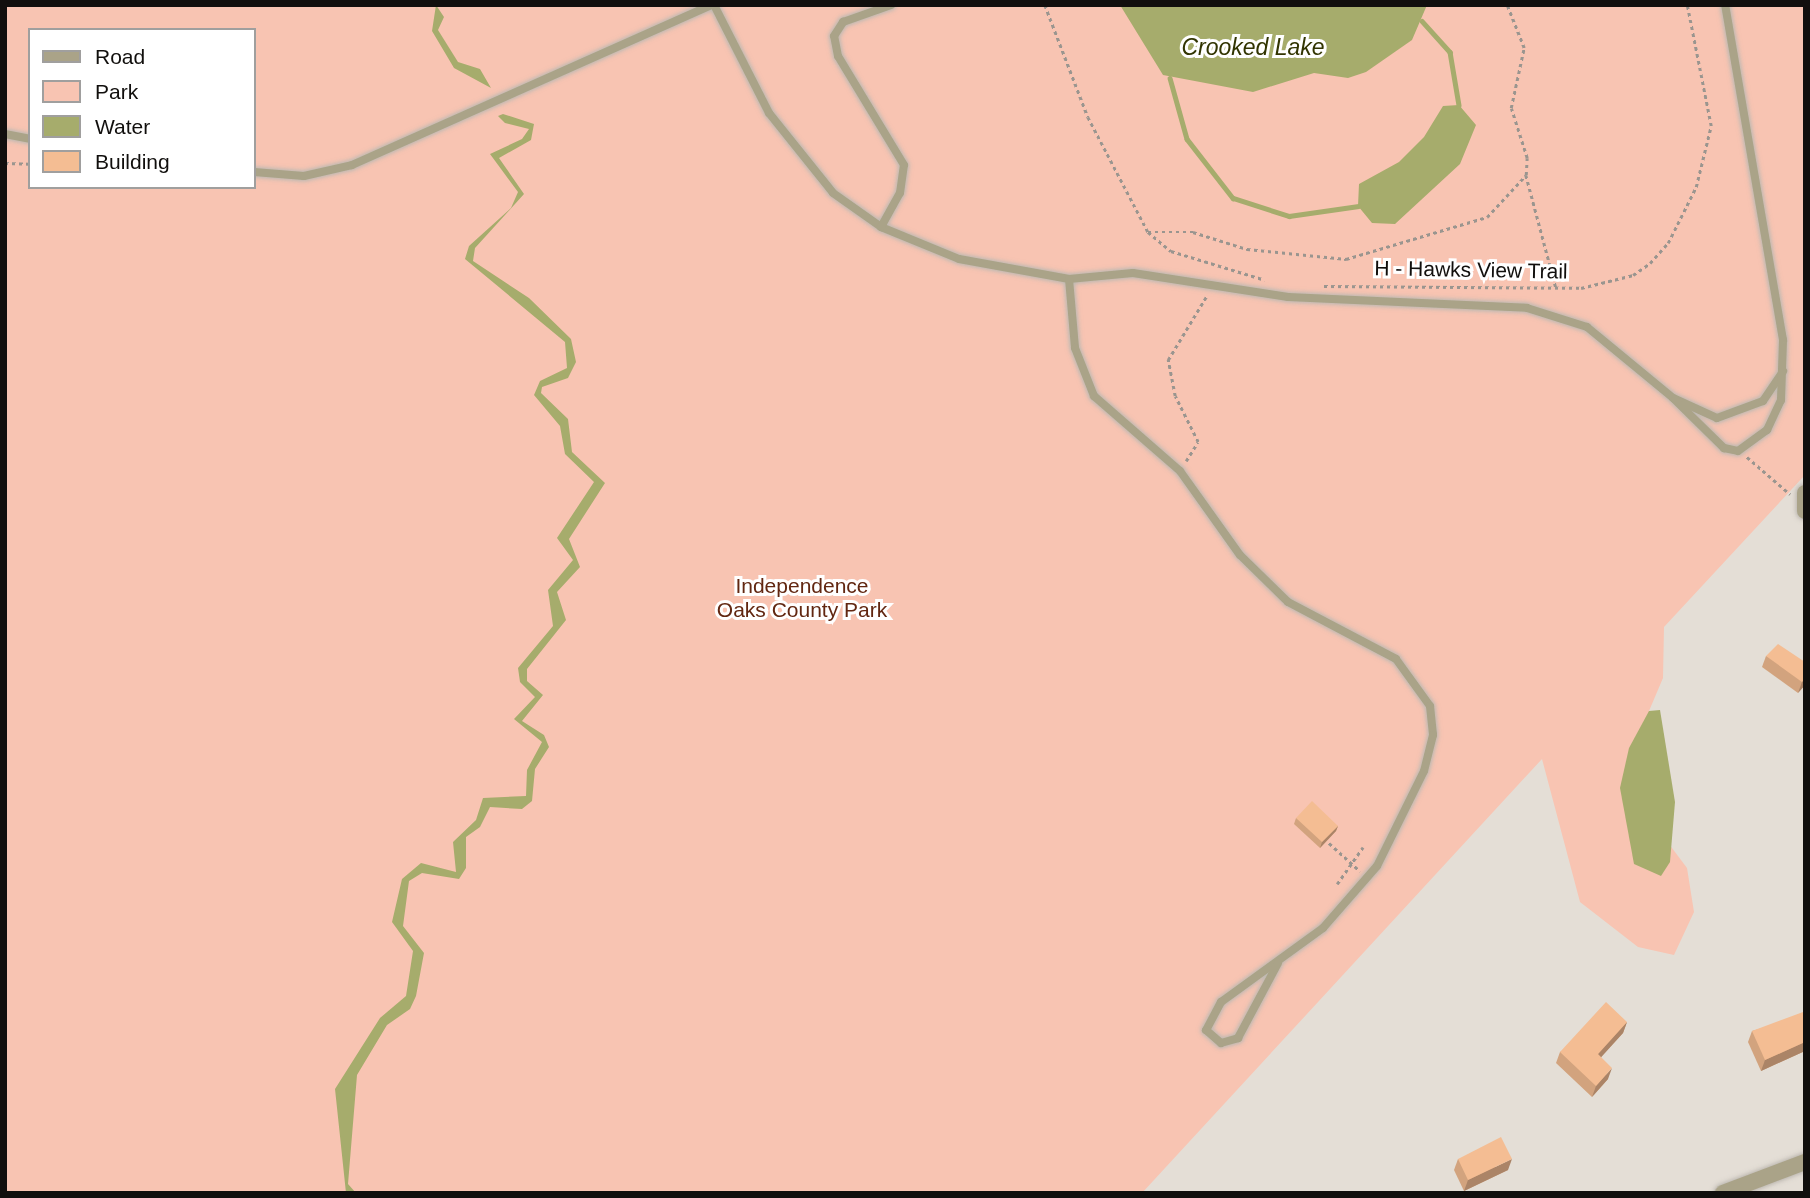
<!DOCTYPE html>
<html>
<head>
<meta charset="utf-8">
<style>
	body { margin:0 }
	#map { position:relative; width:1810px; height:1198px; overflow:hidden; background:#e4ded6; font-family:Helvetica,sans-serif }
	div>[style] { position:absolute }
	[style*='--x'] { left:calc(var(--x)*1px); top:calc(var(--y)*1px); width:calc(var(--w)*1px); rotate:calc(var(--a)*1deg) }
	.green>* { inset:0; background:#f8c4b2 }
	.water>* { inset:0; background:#a6ac6c }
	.stream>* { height:4.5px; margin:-2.25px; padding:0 2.25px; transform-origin:2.25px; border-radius:2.25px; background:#a6ac6c }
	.path>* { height:2.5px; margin-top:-1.25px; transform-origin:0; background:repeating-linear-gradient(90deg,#9a958f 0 3.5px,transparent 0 7px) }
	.roads { filter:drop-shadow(0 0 2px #beb9b2) drop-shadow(0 0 2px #beb9b2) }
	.service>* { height:8px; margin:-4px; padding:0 4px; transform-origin:4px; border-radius:4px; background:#aaa388 }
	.minor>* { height:16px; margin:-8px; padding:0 8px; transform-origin:8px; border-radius:8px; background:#aaa388 }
	.wall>* { inset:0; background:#d2a37e }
	.shaded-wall>* { inset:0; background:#ab8467 }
	.building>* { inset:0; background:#f4bd93 }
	span { translate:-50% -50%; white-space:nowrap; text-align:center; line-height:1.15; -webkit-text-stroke:6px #fff; paint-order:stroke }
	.street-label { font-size:21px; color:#110f0d }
	.park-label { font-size:21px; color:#622711 }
	.water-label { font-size:23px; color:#323502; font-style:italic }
	.frame { position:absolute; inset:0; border:7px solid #110f0d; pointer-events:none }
	.legend { position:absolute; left:28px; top:28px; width:228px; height:161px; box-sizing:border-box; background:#fff; border:2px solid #a09f9e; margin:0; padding:9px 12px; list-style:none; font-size:21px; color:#110f0d }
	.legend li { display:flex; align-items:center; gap:14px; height:35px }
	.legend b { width:35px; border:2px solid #a09f9e }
</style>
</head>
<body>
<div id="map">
	<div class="green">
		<i style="clip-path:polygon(evenodd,5px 5px,1805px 5px,1805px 475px,1664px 627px,1663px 678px,1649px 711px,1669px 862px,1669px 844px,1687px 868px,1694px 912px,1674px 955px,1638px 947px,1580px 902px,1542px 759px,1142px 1193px,5px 1193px,5px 5px,30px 30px,254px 30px,254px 187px,30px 187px,30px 30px)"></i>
	</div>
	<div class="water">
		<i style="clip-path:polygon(436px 5px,444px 17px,438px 30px,458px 62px,480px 69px,491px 88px,454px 68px,432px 31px)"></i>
		<i style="clip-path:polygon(1120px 5px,1427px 5px,1412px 40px,1366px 72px,1348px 78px,1314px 73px,1253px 92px,1163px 75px)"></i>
		<i style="clip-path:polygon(1459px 105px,1476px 125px,1460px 164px,1395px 224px,1372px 223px,1358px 206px,1359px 184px,1399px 162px,1424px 137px,1443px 106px)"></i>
		<i style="clip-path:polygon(503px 114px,534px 124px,531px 140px,499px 158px,524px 194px,475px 248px,473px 261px,529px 298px,571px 339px,576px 362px,568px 378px,542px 387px,541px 393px,568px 419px,572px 452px,605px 483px,569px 539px,580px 567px,557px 592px,566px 620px,527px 669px,527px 681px,543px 695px,522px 721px,544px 735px,549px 747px,535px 769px,532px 801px,522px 809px,490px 807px,480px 827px,466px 837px,466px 868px,459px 879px,422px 873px,409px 881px,403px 926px,424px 953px,416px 996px,410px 1009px,387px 1025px,357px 1075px,348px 1184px,356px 1193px,346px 1193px,335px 1089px,380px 1018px,406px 996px,413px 951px,392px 922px,402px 879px,421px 863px,456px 872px,453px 842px,476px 820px,483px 798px,526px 796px,527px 770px,542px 742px,514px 719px,535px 697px,520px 682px,518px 668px,553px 626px,548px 590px,573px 560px,557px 538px,594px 482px,565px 454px,560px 426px,534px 395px,540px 381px,567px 368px,565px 342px,465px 259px,469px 246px,511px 208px,518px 192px,490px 154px,522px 139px,529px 129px,505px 123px,498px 116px)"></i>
		<i style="clip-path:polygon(1660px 710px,1675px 802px,1670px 862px,1661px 876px,1634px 864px,1620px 788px,1629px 748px,1649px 711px)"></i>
	</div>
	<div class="stream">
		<i style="--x:1422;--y:21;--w:42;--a:47.9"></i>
		<i style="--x:1450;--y:52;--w:54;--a:80.4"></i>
		<i style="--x:1170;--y:78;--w:63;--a:74.4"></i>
		<i style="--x:1187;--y:139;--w:75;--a:52.1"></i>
		<i style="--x:1233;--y:198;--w:59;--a:17.8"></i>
		<i style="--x:1289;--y:216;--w:70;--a:-8.2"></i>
	</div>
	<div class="path">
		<i style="--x:1045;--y:5;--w:120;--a:69"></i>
		<i style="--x:1088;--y:117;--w:130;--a:62.4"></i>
		<i style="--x:1148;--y:232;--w:30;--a:40"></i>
		<i style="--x:1171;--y:251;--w:98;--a:17.1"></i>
		<i style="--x:5;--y:163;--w:25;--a:2"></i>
		<i style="--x:1526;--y:175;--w:117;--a:75.1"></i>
		<i style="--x:1148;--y:232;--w:45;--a:0"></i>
		<i style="--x:1193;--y:232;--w:57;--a:17.5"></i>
		<i style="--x:1247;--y:249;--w:100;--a:5.8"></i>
		<i style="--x:1346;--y:259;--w:147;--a:-16.6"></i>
		<i style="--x:1487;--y:217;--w:57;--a:-47.1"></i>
		<i style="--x:1526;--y:175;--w:17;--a:-87"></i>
		<i style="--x:1527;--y:158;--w:52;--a:-107.7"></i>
		<i style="--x:1511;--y:108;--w:61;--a:-77.8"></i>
		<i style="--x:1524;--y:48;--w:46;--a:-111.6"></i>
		<i style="--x:1324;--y:286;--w:257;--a:0.4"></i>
		<i style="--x:1581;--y:288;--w:54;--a:-14"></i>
		<i style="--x:1633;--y:275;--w:21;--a:-35"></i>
		<i style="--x:1650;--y:263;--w:27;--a:-48"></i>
		<i style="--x:1668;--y:243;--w:63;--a:-63.4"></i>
		<i style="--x:1696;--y:187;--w:63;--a:-76.2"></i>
		<i style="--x:1711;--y:126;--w:123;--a:-101.2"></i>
		<i style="--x:1747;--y:457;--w:57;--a:40.7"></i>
		<i style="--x:1186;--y:461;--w:22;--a:-58"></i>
		<i style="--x:1198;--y:442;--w:51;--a:-116.6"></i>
		<i style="--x:1175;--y:396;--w:37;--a:-101"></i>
		<i style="--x:1168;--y:360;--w:74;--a:-58.9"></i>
		<i style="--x:1329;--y:843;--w:42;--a:42.1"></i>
		<i style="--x:1337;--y:884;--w:45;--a:-54.9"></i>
	</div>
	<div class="roads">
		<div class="service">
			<i style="--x:714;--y:5;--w:121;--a:63"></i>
			<i style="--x:769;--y:113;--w:102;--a:51.3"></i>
			<i style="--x:833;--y:193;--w:59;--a:35.3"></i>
			<i style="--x:881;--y:227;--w:84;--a:22.3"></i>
			<i style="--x:959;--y:259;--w:112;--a:10.3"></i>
			<i style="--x:1069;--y:279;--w:64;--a:-5.4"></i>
			<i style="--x:1133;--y:273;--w:157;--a:8.8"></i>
			<i style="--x:1288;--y:297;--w:239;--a:2.6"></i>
			<i style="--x:1527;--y:308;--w:63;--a:17.6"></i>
			<i style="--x:1587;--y:327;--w:112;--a:39.5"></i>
			<i style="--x:1673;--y:398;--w:48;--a:24.4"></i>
			<i style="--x:1717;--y:418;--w:49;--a:-20.3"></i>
			<i style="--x:1763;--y:401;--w:36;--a:-56"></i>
			<i style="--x:5;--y:134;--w:25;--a:11"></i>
			<i style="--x:254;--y:172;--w:50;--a:4.6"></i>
			<i style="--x:304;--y:176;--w:49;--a:-12.9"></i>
			<i style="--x:352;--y:165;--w:393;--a:-24"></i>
			<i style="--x:881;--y:227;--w:39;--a:-61"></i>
			<i style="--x:900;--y:193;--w:28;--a:-82"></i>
			<i style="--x:904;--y:165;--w:127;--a:-121.2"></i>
			<i style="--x:838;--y:56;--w:20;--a:-101"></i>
			<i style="--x:834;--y:36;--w:17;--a:-57"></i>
			<i style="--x:843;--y:22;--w:51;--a:-19.5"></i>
			<i style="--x:1069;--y:279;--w:69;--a:85"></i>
			<i style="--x:1075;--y:348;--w:52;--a:68.4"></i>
			<i style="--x:1094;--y:396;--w:114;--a:41.1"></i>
			<i style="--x:1180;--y:471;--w:103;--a:54.5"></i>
			<i style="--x:1240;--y:555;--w:67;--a:44.4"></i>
			<i style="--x:1288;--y:602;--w:122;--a:27.8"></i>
			<i style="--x:1396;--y:659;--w:58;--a:54.1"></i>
			<i style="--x:1430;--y:706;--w:29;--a:84"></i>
			<i style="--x:1433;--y:735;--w:37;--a:104"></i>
			<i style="--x:1424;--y:771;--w:106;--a:116.3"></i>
			<i style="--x:1377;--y:866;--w:82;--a:131.1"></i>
			<i style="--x:1323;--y:928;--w:126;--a:144"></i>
			<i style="--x:1221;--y:1002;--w:32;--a:118"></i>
			<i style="--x:1206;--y:1030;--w:20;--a:41"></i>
			<i style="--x:1221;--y:1043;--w:18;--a:-16"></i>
			<i style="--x:1238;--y:1038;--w:85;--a:-61.9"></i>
			<i style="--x:1675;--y:400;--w:69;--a:44.4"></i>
			<i style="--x:1724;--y:448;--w:14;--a:12"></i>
			<i style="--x:1738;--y:451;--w:36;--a:-36"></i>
			<i style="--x:1767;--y:430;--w:33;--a:-65"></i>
			<i style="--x:1781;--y:400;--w:60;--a:-88.1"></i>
			<i style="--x:1783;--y:340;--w:340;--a:-99.8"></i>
		</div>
		<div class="minor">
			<i style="--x:1805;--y:493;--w:18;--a:90"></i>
			<i style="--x:1723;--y:1193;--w:88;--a:-20.7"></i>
		</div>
	</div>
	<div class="wall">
		<i style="clip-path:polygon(1766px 656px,1805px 662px,1805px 685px,1798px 693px,1762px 667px)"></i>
		<i style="clip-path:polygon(1296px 818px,1338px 826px,1336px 831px,1320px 848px,1294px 824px)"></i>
		<i style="clip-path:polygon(1805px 1016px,1805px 1051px,1761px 1071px,1748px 1042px,1752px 1031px)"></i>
		<i style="clip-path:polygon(1627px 1022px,1623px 1033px,1601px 1057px,1608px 1079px,1592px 1097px,1556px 1063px,1560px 1052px)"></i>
		<i style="clip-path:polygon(1458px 1159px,1508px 1170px,1464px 1191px,1454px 1170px)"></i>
	</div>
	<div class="shaded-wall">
		<i style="clip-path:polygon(1805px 678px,1805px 685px,1798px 693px,1802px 682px)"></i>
		<i style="clip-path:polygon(1338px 826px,1336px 831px,1320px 848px,1322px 842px)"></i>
		<i style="clip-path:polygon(1627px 1022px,1623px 1033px,1594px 1065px,1598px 1054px)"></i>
		<i style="clip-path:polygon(1805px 1042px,1805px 1051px,1761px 1071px,1765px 1060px)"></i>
		<i style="clip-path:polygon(1612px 1068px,1608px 1079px,1592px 1097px,1596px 1086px)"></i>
		<i style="clip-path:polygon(1512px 1159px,1508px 1170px,1464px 1191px,1468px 1180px)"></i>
	</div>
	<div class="building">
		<i style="clip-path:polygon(1778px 644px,1805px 662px,1805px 678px,1802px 682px,1766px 656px)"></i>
		<i style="clip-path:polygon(1312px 801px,1338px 826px,1322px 842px,1296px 818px)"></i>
		<i style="clip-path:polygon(1606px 1002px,1627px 1022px,1598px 1054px,1612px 1068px,1596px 1086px,1560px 1052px)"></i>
		<i style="clip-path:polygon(1803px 1012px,1805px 1016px,1805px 1042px,1765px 1060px,1752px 1031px)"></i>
		<i style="clip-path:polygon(1501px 1137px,1512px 1159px,1468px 1180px,1458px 1159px)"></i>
	</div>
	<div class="street-label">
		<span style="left:1471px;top:270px;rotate:1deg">H - Hawks View Trail</span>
	</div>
	<div class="park-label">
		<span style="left:802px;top:598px">Independence<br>Oaks County Park</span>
	</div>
	<div class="water-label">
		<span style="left:1253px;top:47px">Crooked Lake</span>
	</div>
	<div class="frame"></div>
	<ul class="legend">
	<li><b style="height:9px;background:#aaa388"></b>Road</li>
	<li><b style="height:19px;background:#f8c4b2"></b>Park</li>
	<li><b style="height:19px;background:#a6ac6c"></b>Water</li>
	<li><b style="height:19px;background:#f4bd93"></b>Building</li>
	</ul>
</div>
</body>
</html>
